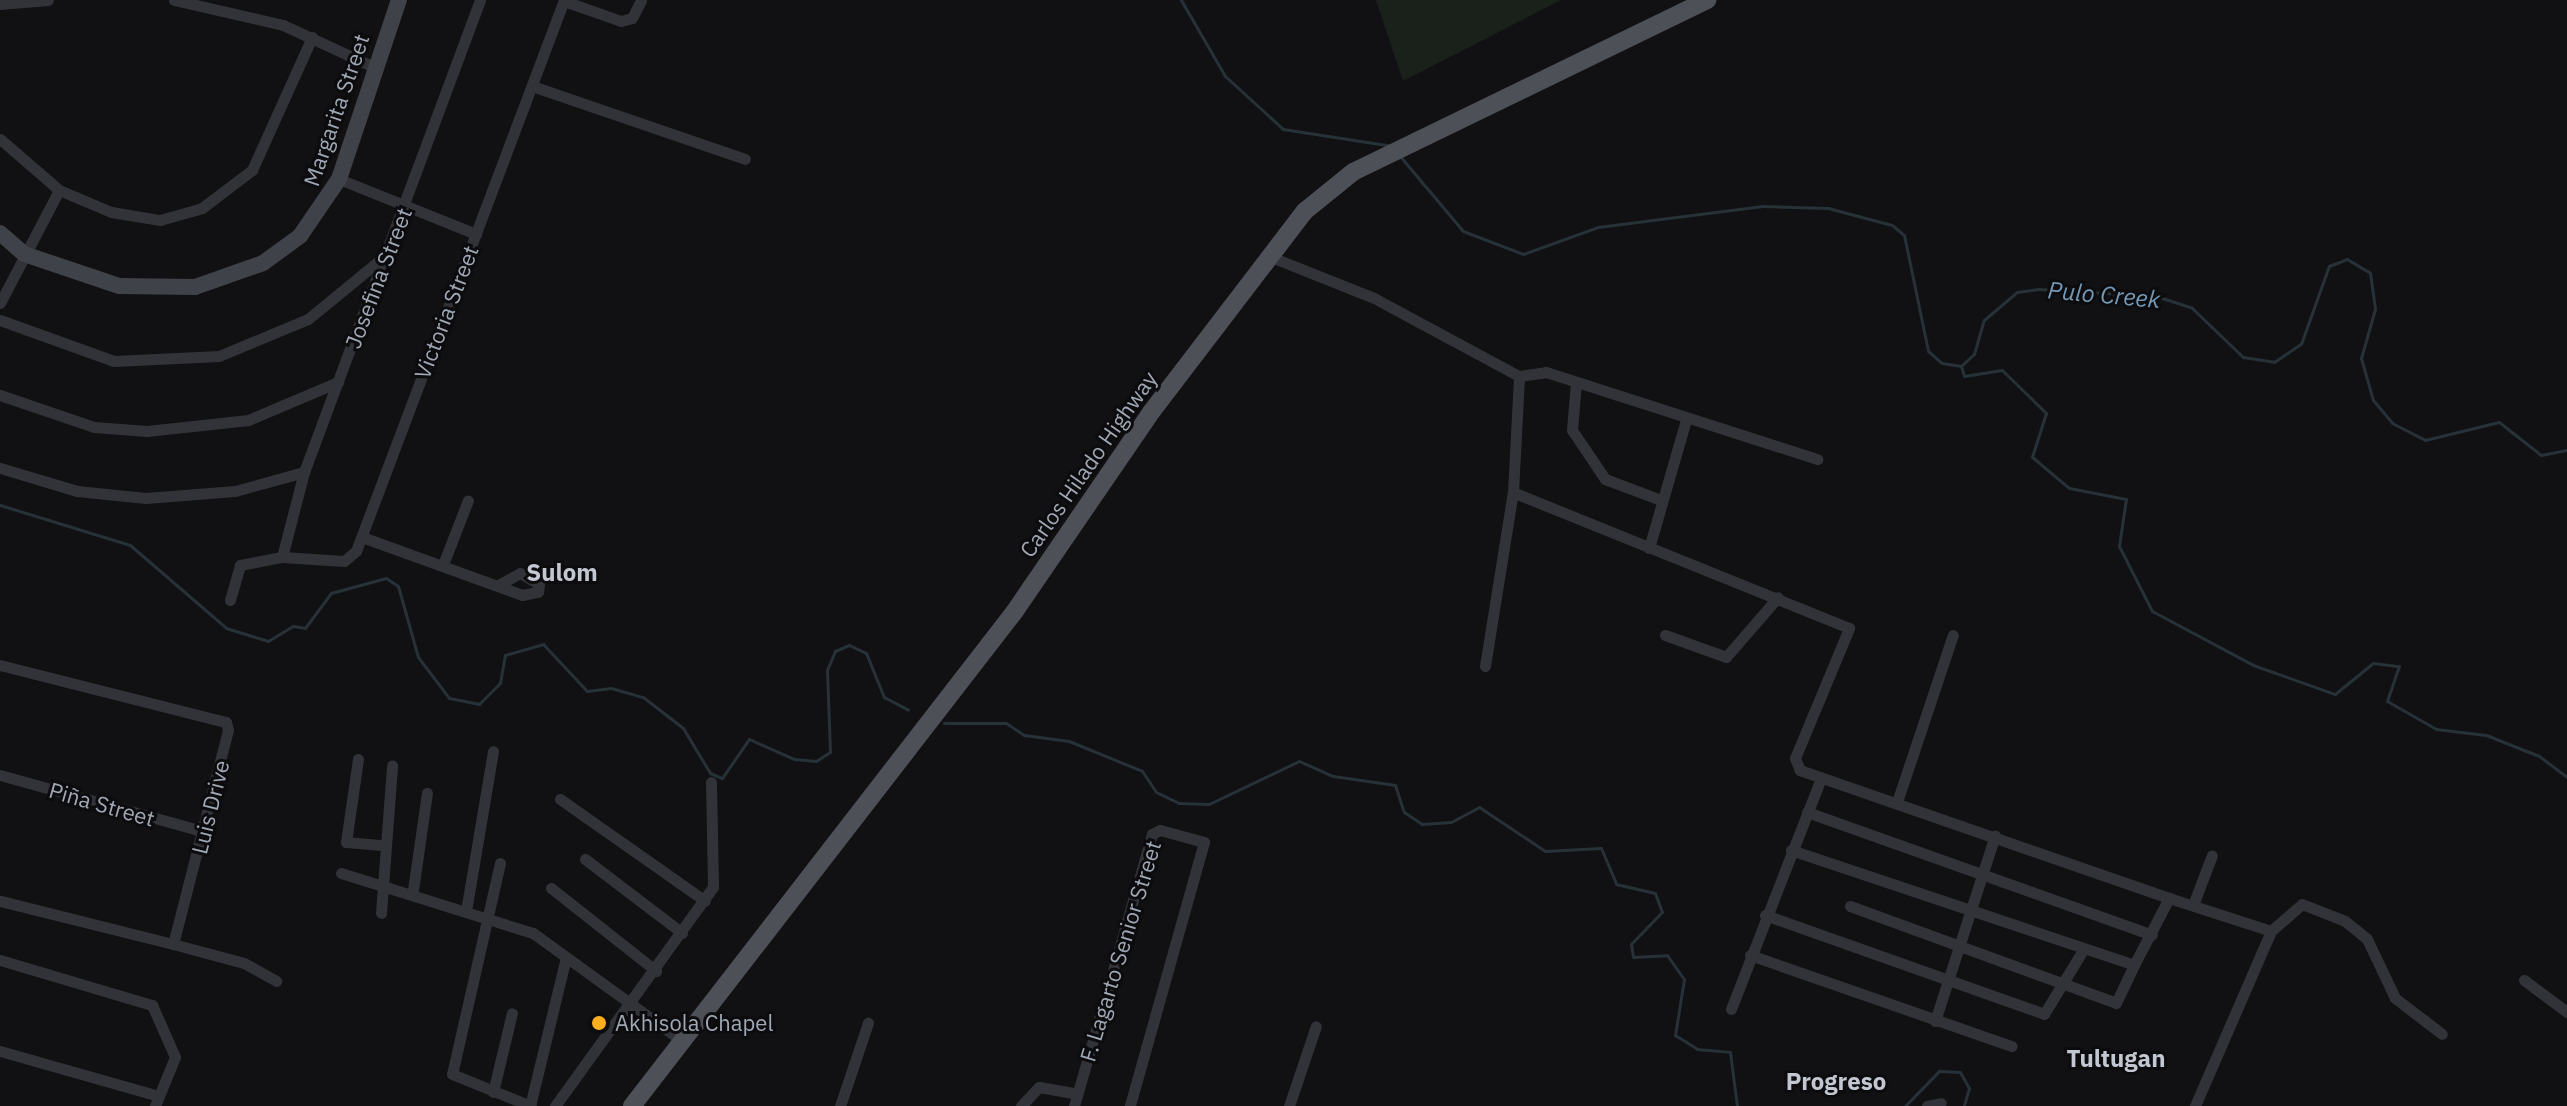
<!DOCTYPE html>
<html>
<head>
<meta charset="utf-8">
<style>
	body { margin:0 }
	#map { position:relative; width:2567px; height:1106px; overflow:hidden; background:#111113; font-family:"IBM Plex Sans",sans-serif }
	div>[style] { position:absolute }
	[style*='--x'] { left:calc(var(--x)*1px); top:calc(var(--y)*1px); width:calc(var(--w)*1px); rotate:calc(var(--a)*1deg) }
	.green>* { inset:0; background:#19211a }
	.stream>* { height:3px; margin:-1.5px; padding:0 1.5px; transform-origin:1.5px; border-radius:1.5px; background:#273138 }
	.street>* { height:11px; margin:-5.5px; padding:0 5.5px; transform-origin:5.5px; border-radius:5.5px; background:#323339 }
	.secondary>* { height:16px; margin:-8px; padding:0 8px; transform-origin:8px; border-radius:8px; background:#404249 }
	.primary>* { height:18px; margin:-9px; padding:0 9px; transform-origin:9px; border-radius:9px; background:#4e5058 }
	.dots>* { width:22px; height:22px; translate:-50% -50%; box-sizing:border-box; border:4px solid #0c0c0e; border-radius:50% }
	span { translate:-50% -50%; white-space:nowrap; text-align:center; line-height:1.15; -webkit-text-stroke:6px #0c0c0e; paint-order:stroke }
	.street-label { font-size:22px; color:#a1a8b5 }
	.poi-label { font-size:22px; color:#a1a8b5 }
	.left { translate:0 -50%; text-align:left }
	.water-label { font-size:24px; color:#7498b5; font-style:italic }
	.neighbourhood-label { font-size:24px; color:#c3c7d1; font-weight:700 }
</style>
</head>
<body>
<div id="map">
	<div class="green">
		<i style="clip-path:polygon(1376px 0,1561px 0,1403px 81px)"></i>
	</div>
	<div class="stream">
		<i style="--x:1181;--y:0;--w:88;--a:59.9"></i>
		<i style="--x:1225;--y:76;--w:79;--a:42.4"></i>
		<i style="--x:1283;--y:129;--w:111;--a:8.8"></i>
		<i style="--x:1399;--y:155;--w:99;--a:49.9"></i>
		<i style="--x:1463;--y:231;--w:64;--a:21"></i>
		<i style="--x:1523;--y:254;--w:80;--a:-19.8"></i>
		<i style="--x:1598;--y:227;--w:166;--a:-7.3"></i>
		<i style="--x:1763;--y:206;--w:65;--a:1.8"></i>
		<i style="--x:1828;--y:208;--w:66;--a:14.9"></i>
		<i style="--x:1892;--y:225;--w:16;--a:40"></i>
		<i style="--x:1904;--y:235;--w:118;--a:78.3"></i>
		<i style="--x:1928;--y:351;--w:18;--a:41"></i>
		<i style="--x:1942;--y:363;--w:19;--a:9"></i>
		<i style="--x:1961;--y:366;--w:18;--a:-43"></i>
		<i style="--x:1974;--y:354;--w:35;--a:-74"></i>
		<i style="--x:1984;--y:320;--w:43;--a:-40.3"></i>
		<i style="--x:2017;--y:292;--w:22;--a:-8"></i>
		<i style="--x:2039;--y:289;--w:117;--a:3.4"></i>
		<i style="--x:2156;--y:296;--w:38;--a:18"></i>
		<i style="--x:2192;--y:308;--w:71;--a:43.9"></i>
		<i style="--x:2243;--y:357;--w:31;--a:9"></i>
		<i style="--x:2274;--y:362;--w:32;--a:-34"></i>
		<i style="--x:2301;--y:344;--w:83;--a:-70.3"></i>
		<i style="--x:2329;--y:266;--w:19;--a:-21"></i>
		<i style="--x:2347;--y:259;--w:27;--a:31"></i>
		<i style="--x:2370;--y:273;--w:36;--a:82"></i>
		<i style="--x:2375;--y:309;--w:51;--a:105.9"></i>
		<i style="--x:2361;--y:358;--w:44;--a:74.1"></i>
		<i style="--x:2373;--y:400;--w:30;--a:50"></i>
		<i style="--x:2392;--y:423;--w:37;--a:27"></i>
		<i style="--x:2425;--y:440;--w:76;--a:-13.7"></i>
		<i style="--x:2499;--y:422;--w:53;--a:38.2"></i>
		<i style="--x:2541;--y:455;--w:26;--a:-11"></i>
		<i style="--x:1961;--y:366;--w:10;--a:73"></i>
		<i style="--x:1964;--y:376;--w:38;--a:-9"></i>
		<i style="--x:2002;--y:370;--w:62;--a:44.3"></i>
		<i style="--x:2046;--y:413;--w:46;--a:107.7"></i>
		<i style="--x:2032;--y:457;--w:48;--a:40"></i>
		<i style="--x:2069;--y:488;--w:58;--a:10.9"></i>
		<i style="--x:2126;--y:499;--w:48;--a:98.5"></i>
		<i style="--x:2119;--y:546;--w:73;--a:63.1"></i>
		<i style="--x:2152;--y:611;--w:115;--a:28.1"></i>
		<i style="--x:2253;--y:665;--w:87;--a:19.5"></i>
		<i style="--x:2335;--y:694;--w:49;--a:-39.2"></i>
		<i style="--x:2373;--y:663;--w:26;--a:7"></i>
		<i style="--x:2399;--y:666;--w:37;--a:109"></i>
		<i style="--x:2387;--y:701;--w:56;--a:29.7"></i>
		<i style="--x:2436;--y:729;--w:50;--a:6.8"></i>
		<i style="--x:2486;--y:735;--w:57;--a:21.6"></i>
		<i style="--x:2539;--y:756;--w:35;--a:37"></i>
		<i style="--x:0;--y:505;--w:136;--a:17.1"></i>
		<i style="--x:130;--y:545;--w:127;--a:40.8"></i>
		<i style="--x:226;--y:628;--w:44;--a:17.2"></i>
		<i style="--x:268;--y:641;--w:29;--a:-31"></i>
		<i style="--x:293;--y:626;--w:12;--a:9"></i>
		<i style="--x:305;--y:628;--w:44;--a:-53.4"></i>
		<i style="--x:331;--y:593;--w:57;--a:-15.3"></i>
		<i style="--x:386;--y:578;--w:14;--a:34"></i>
		<i style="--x:398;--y:586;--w:74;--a:74.3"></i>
		<i style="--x:418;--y:657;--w:51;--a:52.9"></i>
		<i style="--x:449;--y:698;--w:31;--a:11"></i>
		<i style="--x:479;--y:704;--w:30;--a:-45"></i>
		<i style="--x:500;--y:683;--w:28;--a:-80"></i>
		<i style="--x:505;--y:655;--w:40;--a:-16"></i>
		<i style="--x:543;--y:644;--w:64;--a:46.9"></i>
		<i style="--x:587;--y:691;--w:24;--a:-7"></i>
		<i style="--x:611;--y:688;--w:33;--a:16"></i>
		<i style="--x:643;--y:697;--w:51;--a:37.8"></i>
		<i style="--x:683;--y:728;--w:52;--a:59"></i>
		<i style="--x:710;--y:773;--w:13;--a:23"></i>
		<i style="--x:722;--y:778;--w:47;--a:-55.3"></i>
		<i style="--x:749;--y:739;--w:49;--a:24"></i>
		<i style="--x:794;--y:759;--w:22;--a:5"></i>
		<i style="--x:816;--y:761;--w:17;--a:-33"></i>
		<i style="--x:830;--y:752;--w:82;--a:-92.1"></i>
		<i style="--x:827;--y:670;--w:21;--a:-67"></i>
		<i style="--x:835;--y:651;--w:15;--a:-23"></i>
		<i style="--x:849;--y:645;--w:19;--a:25"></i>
		<i style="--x:866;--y:653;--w:48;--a:67.8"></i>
		<i style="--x:884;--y:697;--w:27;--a:28"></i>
		<i style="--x:944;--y:723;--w:62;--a:0"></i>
		<i style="--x:1006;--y:723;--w:22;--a:34"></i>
		<i style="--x:1024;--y:735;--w:45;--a:7.6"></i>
		<i style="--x:1069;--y:741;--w:79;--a:22.3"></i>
		<i style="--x:1142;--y:771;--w:25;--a:56"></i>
		<i style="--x:1156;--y:792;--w:25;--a:26"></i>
		<i style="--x:1179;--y:803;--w:30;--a:2"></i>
		<i style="--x:1209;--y:804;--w:100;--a:-25.5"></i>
		<i style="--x:1299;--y:761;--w:37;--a:24"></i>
		<i style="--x:1333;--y:776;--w:63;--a:8.3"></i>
		<i style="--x:1395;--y:785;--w:28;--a:72"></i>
		<i style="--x:1404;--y:812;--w:22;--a:34"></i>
		<i style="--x:1422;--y:824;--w:29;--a:-4"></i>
		<i style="--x:1451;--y:822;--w:32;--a:-28"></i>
		<i style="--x:1479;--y:807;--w:79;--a:33.7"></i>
		<i style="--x:1545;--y:851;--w:56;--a:-3.1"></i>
		<i style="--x:1601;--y:848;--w:39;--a:67"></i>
		<i style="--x:1616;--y:884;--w:40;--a:13"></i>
		<i style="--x:1655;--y:893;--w:20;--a:70"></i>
		<i style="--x:1662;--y:912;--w:45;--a:134.1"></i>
		<i style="--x:1631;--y:944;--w:13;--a:81"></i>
		<i style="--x:1633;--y:957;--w:34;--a:-3"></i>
		<i style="--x:1667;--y:955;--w:29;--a:55"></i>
		<i style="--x:1684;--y:979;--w:57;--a:99.1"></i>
		<i style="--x:1675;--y:1035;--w:26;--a:32"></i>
		<i style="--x:1697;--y:1049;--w:33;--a:5"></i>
		<i style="--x:1730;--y:1052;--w:54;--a:82.6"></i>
		<i style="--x:1905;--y:1106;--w:49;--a:-45.8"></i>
		<i style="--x:1939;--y:1071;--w:21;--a:3"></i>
		<i style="--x:1960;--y:1072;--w:18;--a:61"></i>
		<i style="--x:1969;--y:1088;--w:19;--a:106"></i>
	</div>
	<div class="street">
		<i style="--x:174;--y:0;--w:112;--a:12.9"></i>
		<i style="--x:283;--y:25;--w:100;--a:24.8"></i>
		<i style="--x:564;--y:1;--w:60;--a:19.3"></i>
		<i style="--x:621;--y:21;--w:11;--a:-15"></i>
		<i style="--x:632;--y:18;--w:20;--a:-63"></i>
		<i style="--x:0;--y:4;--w:48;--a:-4.8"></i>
		<i style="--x:532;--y:86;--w:225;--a:18.9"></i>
		<i style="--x:0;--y:139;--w:78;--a:40.8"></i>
		<i style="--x:59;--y:190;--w:56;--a:22.9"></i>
		<i style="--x:111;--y:212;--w:50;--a:9.3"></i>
		<i style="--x:160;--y:220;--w:44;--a:-15.9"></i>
		<i style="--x:202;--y:208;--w:63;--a:-37.2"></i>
		<i style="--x:252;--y:170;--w:146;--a:-65.7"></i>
		<i style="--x:339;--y:179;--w:148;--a:21.9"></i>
		<i style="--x:1266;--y:255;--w:116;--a:21.7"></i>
		<i style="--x:1374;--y:298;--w:165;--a:28.3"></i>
		<i style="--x:0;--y:303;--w:127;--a:-62.4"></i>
		<i style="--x:0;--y:320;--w:121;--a:19.8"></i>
		<i style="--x:114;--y:361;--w:105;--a:-2.7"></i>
		<i style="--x:219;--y:356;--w:96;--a:-22.6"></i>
		<i style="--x:308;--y:319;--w:101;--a:-39.4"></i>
		<i style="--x:1576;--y:382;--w:48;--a:94.8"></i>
		<i style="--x:1572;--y:430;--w:59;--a:56"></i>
		<i style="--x:1605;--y:479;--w:60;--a:20.6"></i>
		<i style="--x:0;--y:395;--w:99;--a:18.8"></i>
		<i style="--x:94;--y:427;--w:53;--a:4.3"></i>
		<i style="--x:147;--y:431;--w:102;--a:-6.2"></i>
		<i style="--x:248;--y:420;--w:98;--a:-22.9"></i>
		<i style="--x:0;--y:468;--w:80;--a:16.6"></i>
		<i style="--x:77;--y:491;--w:69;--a:5.8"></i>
		<i style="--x:146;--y:498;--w:89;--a:-4.5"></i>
		<i style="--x:235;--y:491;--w:72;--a:-15.4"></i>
		<i style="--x:362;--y:537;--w:170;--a:19.9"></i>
		<i style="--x:522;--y:595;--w:16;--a:-11"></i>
		<i style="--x:538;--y:592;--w:8;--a:-83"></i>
		<i style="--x:539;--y:584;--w:22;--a:-150"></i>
		<i style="--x:520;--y:573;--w:25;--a:151"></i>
		<i style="--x:1649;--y:548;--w:133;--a:-73.9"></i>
		<i style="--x:282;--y:557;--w:88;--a:-75.5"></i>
		<i style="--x:304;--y:472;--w:504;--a:-69.55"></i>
		<i style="--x:444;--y:562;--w:66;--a:-68.8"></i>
		<i style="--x:230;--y:600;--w:36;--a:-74"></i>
		<i style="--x:240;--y:565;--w:43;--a:-10.8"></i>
		<i style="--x:282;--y:557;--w:62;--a:3.7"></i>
		<i style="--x:344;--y:561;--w:16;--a:-40"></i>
		<i style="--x:356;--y:551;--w:589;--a:-69.32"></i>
		<i style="--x:1665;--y:635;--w:65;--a:19.8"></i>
		<i style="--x:1726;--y:657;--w:79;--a:-49.1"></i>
		<i style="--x:0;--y:665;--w:233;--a:14.2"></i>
		<i style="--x:226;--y:722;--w:8;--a:76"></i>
		<i style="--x:228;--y:730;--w:221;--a:104.4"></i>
		<i style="--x:173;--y:944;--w:178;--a:-166"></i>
		<i style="--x:1485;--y:666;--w:176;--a:-80.9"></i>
		<i style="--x:358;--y:759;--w:84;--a:98.2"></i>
		<i style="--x:346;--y:842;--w:36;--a:5"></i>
		<i style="--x:0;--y:775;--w:213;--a:15.5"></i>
		<i style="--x:560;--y:799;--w:177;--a:35.1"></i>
		<i style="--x:1897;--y:802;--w:176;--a:-71.5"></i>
		<i style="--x:1807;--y:812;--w:366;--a:19.6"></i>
		<i style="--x:1791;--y:850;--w:362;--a:18.5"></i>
		<i style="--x:2134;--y:965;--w:76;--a:-62.4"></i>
		<i style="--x:2169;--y:898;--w:391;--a:-160.9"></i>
		<i style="--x:1800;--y:770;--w:13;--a:-113"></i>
		<i style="--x:1795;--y:758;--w:141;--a:-67.4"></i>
		<i style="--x:1849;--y:628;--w:362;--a:-158"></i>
		<i style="--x:1513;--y:492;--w:116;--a:-87"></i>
		<i style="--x:1519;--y:376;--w:27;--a:-8"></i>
		<i style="--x:1546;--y:372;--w:285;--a:17.8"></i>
		<i style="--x:585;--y:859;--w:122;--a:37.3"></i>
		<i style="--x:500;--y:863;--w:216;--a:102.8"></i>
		<i style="--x:452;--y:1074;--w:85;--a:22.1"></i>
		<i style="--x:341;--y:873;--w:201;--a:17.4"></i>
		<i style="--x:533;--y:933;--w:183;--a:35.9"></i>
		<i style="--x:551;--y:888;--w:134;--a:38.3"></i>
		<i style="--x:413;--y:890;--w:98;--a:-81.8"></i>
		<i style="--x:2169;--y:898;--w:107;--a:17.9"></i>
		<i style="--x:2271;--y:931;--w:191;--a:113.5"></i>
		<i style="--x:2193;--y:905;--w:53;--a:-69.2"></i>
		<i style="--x:1850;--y:906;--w:283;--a:20"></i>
		<i style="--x:2116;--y:1003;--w:42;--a:-64.7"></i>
		<i style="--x:466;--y:911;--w:162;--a:-80.4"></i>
		<i style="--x:381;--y:913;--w:148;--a:-85.7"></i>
		<i style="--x:1765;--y:915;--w:296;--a:19.5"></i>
		<i style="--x:2044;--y:1014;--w:75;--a:-58.6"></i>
		<i style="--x:2271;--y:931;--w:41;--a:-41.1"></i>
		<i style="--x:2302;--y:904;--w:46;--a:21.6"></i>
		<i style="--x:2345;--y:921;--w:28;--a:39"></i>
		<i style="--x:2367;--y:939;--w:65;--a:64.6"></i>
		<i style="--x:2395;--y:998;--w:59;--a:37.5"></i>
		<i style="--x:173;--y:944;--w:73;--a:15"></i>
		<i style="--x:244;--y:963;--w:37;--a:29"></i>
		<i style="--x:1750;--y:955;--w:277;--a:19.2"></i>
		<i style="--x:0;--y:960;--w:159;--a:16.5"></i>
		<i style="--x:152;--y:1005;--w:57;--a:66.1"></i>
		<i style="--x:175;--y:1057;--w:53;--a:112.2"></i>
		<i style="--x:2524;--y:980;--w:54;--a:36.7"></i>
		<i style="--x:1731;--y:1009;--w:248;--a:-68.7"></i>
		<i style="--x:1935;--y:1021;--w:195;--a:-72.1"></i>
		<i style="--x:0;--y:1051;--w:165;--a:15.8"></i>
		<i style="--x:493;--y:1092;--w:81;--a:-76.5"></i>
		<i style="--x:530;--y:1106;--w:153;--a:-76.4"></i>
		<i style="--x:555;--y:1106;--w:270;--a:-54.2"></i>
		<i style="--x:713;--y:887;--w:105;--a:-91.1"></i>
		<i style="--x:840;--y:1106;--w:88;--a:-71.4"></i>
		<i style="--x:1021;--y:1106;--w:26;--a:-47"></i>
		<i style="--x:1039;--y:1087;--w:39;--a:10"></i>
		<i style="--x:1074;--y:1106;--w:283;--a:-74"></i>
		<i style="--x:1152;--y:834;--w:9;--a:-27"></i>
		<i style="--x:1160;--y:830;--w:46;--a:15.3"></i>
		<i style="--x:1204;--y:842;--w:274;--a:105.7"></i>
		<i style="--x:1289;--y:1106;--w:84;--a:-71.4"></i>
		<i style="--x:1927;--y:1106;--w:14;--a:-12"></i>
	</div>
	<div class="secondary">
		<i style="--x:0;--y:233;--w:32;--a:41"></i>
		<i style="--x:24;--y:254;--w:100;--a:18.6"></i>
		<i style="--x:119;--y:286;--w:76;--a:0.8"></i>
		<i style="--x:195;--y:287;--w:72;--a:-19.4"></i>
		<i style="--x:263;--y:263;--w:46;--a:-36.1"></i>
		<i style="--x:300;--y:236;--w:69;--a:-55.6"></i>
		<i style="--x:339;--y:179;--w:189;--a:-71.5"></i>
	</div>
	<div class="primary">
		<i style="--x:632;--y:1106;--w:626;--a:-52.27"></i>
		<i style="--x:1015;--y:611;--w:242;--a:-55.6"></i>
		<i style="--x:1152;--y:411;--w:252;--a:-52.6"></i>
		<i style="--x:1305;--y:211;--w:62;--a:-39.1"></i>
		<i style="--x:1353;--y:172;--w:394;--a:-25.9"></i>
	</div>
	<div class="dots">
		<i style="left:599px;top:1023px;background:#ffaf1e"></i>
	</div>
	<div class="street-label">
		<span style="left:336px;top:110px;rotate:-71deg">Margarita Street</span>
		<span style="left:378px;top:278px;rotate:-69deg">Josefina Street</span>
		<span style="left:446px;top:312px;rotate:-69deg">Victoria Street</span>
		<span style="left:1088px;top:464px;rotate:-55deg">Carlos Hilado Highway</span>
		<span style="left:102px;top:804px;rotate:16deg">Piña Street</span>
		<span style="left:210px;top:807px;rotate:-76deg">Luis Drive</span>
		<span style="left:1120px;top:951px;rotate:-73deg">F. Lagarto Senior Street</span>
	</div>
	<div class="poi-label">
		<span class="left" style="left:615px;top:1023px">Akhisola Chapel</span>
	</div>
	<div class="water-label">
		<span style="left:2104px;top:295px;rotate:5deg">Pulo Creek</span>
	</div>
	<div class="neighbourhood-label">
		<span style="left:562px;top:573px">Sulom</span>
		<span style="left:2116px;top:1059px">Tultugan</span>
		<span style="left:1836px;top:1082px">Progreso</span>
	</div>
</div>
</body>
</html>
